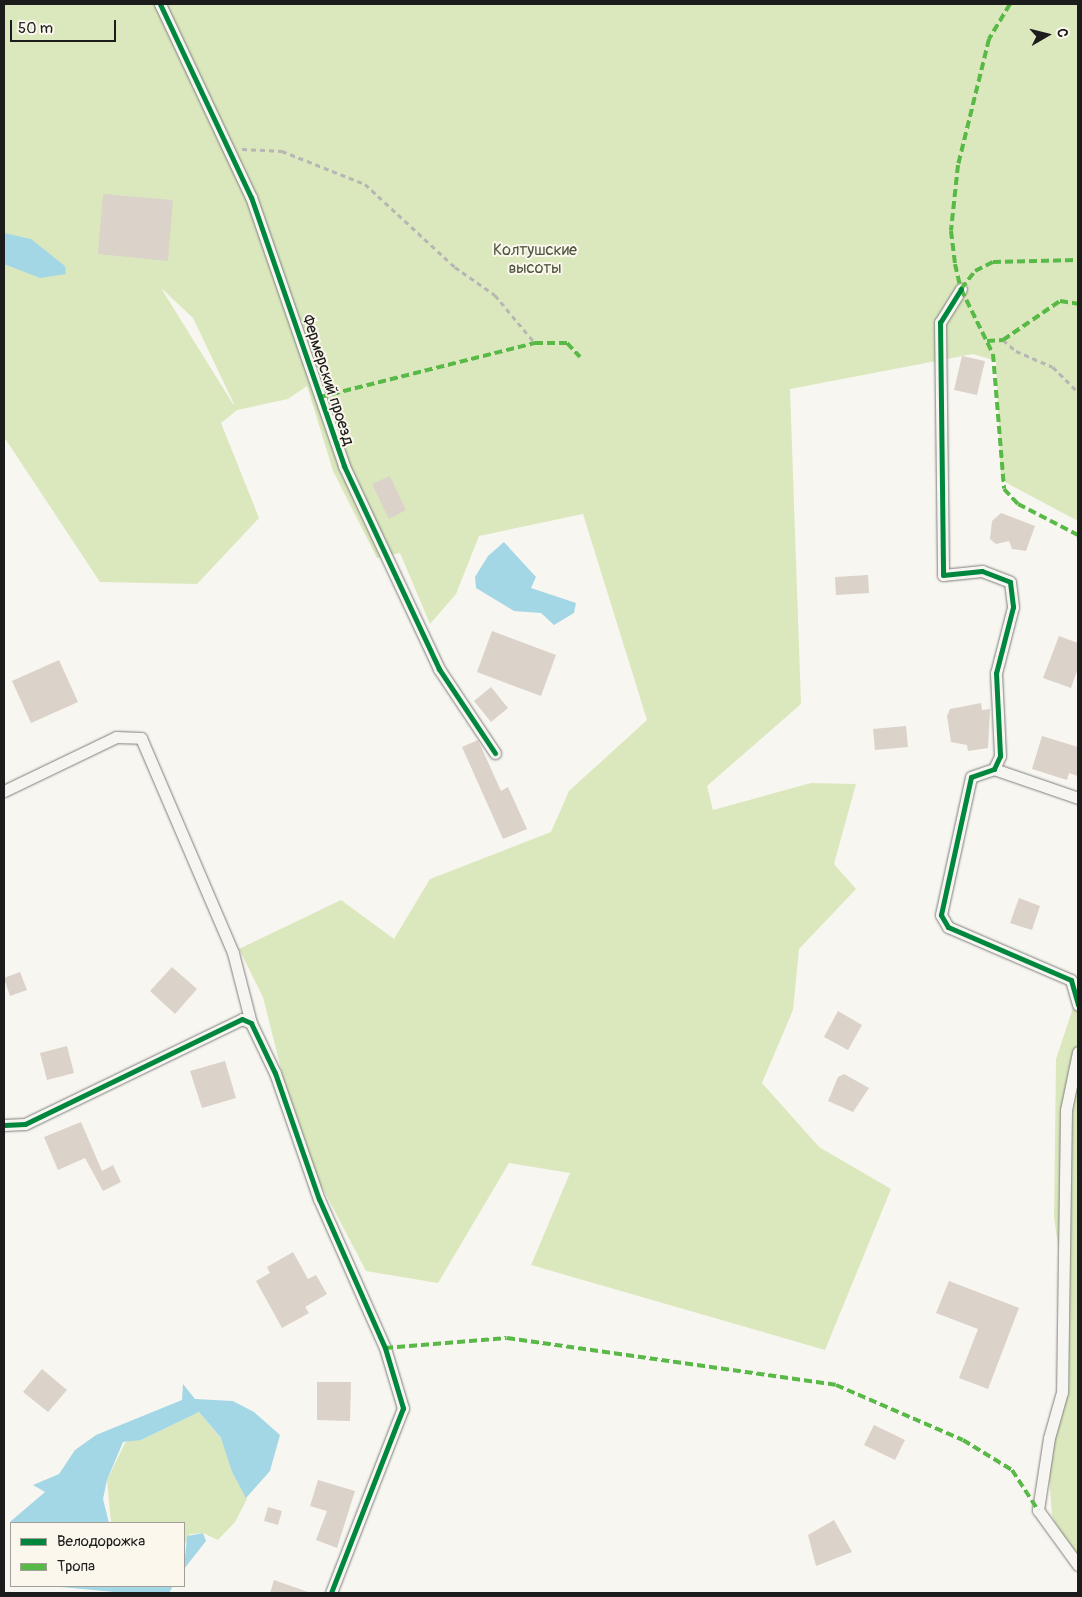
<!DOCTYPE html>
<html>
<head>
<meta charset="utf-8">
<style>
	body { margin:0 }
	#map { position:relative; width:1082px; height:1597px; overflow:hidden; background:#f8f6f0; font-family:Pangolin,sans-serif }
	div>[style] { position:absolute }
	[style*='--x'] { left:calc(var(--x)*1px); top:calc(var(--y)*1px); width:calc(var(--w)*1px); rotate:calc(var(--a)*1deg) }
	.green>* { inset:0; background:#dbe8bd }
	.water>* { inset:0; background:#a4d7e6 }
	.building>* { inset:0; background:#dbd2c9 }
	.path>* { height:2.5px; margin-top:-1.25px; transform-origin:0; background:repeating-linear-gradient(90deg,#b7b6b4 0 5px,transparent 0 9px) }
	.roads { filter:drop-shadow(0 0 1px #7f7e7b) drop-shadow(0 0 1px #7f7e7b) }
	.minor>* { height:11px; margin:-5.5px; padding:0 5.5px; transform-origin:5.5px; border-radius:5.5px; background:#f6f5f1 }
	.quiet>* { height:4px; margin-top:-2px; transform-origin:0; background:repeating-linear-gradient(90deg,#58b947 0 8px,transparent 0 12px) }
	.cycleway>* { height:5px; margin:-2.5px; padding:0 2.5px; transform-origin:2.5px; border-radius:2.5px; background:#00873e }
	span { translate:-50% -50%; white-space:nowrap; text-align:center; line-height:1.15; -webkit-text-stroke:4px #fbf7ec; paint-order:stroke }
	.park-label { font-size:16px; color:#4e5640 }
	.street-label { font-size:16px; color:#1c1c1c }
	.frame { position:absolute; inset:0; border:5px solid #1c1c1c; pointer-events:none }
	.legend { position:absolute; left:10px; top:1522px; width:175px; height:65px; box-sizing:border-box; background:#fbf7ec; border:1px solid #a29f99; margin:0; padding:6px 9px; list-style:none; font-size:15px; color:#1c1c1c }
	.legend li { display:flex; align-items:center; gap:10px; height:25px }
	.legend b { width:25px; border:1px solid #a29f99 }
	.north { position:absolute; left:1022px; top:10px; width:50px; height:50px; -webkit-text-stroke:4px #fbf7ec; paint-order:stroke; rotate:82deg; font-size:14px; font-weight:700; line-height:20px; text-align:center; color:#1c1c1c }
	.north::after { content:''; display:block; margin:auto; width:18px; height:22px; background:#1c1c1c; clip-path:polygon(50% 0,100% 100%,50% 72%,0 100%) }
	.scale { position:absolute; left:10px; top:20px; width:106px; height:22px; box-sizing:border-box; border:2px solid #1c1c1c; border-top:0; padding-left:6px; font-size:15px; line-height:18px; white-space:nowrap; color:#1c1c1c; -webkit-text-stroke:4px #fbf7ec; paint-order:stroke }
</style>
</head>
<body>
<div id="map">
	<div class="green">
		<i style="clip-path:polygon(evenodd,4px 4px,1078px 4px,1078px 521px,1001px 480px,996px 361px,973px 354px,790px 389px,801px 704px,707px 786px,713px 810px,811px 783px,856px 784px,834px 864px,856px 889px,799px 949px,793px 1010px,762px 1083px,819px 1147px,891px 1189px,825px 1350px,531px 1265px,570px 1173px,509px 1163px,438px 1283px,366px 1271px,300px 1145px,263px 997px,239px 949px,341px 900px,394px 939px,430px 879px,551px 832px,569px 791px,647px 720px,583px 514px,479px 536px,456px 594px,430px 624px,400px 553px,377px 558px,333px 471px,307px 386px,288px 399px,237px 410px,221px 423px,259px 518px,197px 584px,100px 582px,4px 437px,4px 4px,161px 288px,193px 318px,234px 404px,233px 404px,161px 288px)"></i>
		<i style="clip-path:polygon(1078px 993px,1078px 1565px,1052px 1516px,1048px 1460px,1069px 1385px,1068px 1308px,1054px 1218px,1056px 1059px)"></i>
		<i style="clip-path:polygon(199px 1412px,223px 1441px,232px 1472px,247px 1499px,235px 1522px,218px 1540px,203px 1533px,190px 1534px,184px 1545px,184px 1523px,111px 1523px,107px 1480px,125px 1443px,132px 1438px,141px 1440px)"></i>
	</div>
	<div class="water">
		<i style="clip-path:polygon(4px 233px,31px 239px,65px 266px,66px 274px,40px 278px,4px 264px)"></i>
		<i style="clip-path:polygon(504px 542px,536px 577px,531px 588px,576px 603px,574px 613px,554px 625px,541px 613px,514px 611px,476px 588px,475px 577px,488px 556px)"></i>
		<i style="clip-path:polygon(183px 1384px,195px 1399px,233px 1401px,254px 1412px,280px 1435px,270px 1471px,246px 1498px,232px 1472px,221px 1438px,199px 1412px,141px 1440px,123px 1442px,107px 1480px,103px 1499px,109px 1523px,11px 1523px,11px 1545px,11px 1521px,45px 1492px,33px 1485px,59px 1474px,75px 1450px,96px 1435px,182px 1400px)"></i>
		<i style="clip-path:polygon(203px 1533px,206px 1541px,184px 1569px,187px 1536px)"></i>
		<i style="clip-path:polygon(50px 1586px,173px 1586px,169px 1593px,125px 1593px)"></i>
	</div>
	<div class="building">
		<i style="clip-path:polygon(103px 194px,173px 200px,168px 261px,98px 254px)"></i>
		<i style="clip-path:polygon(962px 356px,985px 361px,977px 395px,954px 390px)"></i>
		<i style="clip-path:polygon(390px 476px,406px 510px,389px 519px,372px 484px)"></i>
		<i style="clip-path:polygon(1001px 513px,1035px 526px,1026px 551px,1012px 549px,1009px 541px,996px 544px,990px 539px,992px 521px)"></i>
		<i style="clip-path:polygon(868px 575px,869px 593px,836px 595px,835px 577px)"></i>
		<i style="clip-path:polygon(492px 631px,556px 655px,541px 696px,477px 672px)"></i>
		<i style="clip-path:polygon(1059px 636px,1078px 643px,1078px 668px,1071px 688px,1043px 678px)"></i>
		<i style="clip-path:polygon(59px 660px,78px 702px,31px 723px,12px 681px)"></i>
		<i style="clip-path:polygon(491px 687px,508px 708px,491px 722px,474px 701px)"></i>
		<i style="clip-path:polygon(981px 703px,982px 710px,990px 709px,988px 748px,968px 751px,967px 745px,951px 742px,947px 716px,950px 709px)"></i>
		<i style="clip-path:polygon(906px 726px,908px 747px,875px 750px,873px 729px)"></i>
		<i style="clip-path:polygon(1042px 736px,1078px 747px,1078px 776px,1069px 773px,1067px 780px,1032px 769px)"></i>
		<i style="clip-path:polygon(478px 740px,501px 791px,508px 787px,527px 829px,503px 839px,462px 747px)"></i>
		<i style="clip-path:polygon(1019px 898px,1040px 906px,1032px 930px,1010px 923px)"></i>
		<i style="clip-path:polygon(172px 967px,197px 989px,175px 1014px,150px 991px)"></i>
		<i style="clip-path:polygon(20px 972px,27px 990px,10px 996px,4px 978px)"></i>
		<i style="clip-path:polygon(838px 1011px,862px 1025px,848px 1050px,824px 1037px)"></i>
		<i style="clip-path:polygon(67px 1046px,74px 1073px,47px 1080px,40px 1053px)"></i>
		<i style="clip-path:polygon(225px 1061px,236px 1098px,202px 1108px,190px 1071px)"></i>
		<i style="clip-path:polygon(844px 1074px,869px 1088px,853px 1112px,828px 1101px,838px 1077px)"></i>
		<i style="clip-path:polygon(81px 1122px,102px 1171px,113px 1165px,121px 1182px,103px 1191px,85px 1158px,58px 1170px,44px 1137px)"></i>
		<i style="clip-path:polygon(293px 1252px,308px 1279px,316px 1275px,327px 1294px,305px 1307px,309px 1313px,282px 1328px,256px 1281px,270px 1273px,267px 1267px)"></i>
		<i style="clip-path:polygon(949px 1281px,1019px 1308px,988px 1389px,959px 1378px,978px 1329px,936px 1313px)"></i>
		<i style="clip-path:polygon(42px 1369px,67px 1390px,48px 1412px,23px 1392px)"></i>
		<i style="clip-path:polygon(317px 1382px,351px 1382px,350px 1421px,317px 1420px)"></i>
		<i style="clip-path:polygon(874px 1425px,905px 1440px,895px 1460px,864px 1445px)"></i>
		<i style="clip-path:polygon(318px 1480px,355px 1491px,337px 1548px,316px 1540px,327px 1511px,310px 1506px)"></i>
		<i style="clip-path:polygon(268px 1507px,282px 1511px,278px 1525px,264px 1521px)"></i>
		<i style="clip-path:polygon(834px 1520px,852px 1552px,816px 1566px,808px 1535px)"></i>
		<i style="clip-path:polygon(274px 1580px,308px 1592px,307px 1593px,270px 1593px)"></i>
	</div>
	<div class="path">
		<i style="--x:242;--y:149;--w:40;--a:2.9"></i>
		<i style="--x:282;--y:151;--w:89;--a:21.7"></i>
		<i style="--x:365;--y:184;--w:122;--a:42.7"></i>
		<i style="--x:455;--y:267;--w:49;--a:35"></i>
		<i style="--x:495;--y:295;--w:62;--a:50.2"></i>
		<i style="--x:1003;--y:340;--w:17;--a:40"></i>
		<i style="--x:1016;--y:351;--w:40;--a:23.4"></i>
		<i style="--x:1053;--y:367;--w:35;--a:45"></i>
	</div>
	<div class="roads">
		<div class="minor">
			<i style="--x:160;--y:4;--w:213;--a:64.8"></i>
			<i style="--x:251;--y:197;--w:285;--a:70.9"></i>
			<i style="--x:344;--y:466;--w:224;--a:64.9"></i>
			<i style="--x:439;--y:669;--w:101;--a:56.3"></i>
			<i style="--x:961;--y:289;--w:39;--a:122"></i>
			<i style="--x:940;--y:322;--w:253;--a:89.3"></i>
			<i style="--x:943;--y:575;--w:39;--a:-6"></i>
			<i style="--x:982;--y:571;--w:30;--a:21"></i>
			<i style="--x:1010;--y:582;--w:25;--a:83"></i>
			<i style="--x:1013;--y:607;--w:68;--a:104.4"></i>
			<i style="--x:996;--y:673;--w:83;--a:87.2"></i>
			<i style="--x:1000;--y:756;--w:14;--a:115"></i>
			<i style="--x:994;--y:769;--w:24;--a:161"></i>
			<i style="--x:971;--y:777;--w:141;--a:102.3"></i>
			<i style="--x:941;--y:915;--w:14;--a:60"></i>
			<i style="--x:948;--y:927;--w:134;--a:23.3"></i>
			<i style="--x:1071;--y:980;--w:26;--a:74"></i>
			<i style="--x:994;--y:769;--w:89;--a:19"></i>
			<i style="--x:4;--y:791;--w:124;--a:-25.7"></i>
			<i style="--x:116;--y:737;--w:25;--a:2"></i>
			<i style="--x:141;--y:738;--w:234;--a:66.8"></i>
			<i style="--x:233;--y:953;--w:72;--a:75.6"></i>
			<i style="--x:1078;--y:1052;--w:59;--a:101.7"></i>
			<i style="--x:1066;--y:1110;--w:282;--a:90.8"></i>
			<i style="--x:1062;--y:1392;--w:48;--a:105.8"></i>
			<i style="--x:1049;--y:1438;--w:73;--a:98.7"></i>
			<i style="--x:1038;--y:1510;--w:68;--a:54"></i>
			<i style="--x:4;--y:1125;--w:21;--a:-3"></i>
			<i style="--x:25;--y:1124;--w:241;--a:-25.8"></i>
			<i style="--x:242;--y:1019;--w:10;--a:24"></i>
			<i style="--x:251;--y:1023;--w:55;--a:64.4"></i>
			<i style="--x:275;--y:1073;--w:133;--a:70.8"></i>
			<i style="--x:319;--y:1199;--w:163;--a:66.1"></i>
			<i style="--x:385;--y:1348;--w:63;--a:73.3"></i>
			<i style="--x:403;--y:1408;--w:199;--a:111.3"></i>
		</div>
	</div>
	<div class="quiet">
		<i style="--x:1010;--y:4;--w:41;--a:121"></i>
		<i style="--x:989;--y:39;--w:130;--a:103.8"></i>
		<i style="--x:958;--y:165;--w:66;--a:96.1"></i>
		<i style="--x:951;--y:231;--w:33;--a:83"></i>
		<i style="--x:955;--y:264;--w:26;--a:77"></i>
		<i style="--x:961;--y:289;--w:72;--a:63.8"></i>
		<i style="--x:993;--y:354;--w:135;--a:85.3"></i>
		<i style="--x:1004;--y:489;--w:21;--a:47"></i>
		<i style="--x:1018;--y:504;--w:68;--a:27.3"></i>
		<i style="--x:961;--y:289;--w:23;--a:-52"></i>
		<i style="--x:975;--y:271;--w:20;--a:-27"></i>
		<i style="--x:993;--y:262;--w:85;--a:-1.3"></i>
		<i style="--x:987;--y:341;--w:16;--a:-4"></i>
		<i style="--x:1003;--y:340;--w:69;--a:-34.4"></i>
		<i style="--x:1060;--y:301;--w:18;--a:9"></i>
		<i style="--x:320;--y:397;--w:222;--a:-14.1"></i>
		<i style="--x:535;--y:343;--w:32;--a:0"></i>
		<i style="--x:567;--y:343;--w:19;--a:47"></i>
		<i style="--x:385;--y:1348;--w:122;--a:-4.7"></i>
		<i style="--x:507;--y:1338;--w:332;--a:8.1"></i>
		<i style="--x:836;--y:1385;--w:138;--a:23.4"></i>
		<i style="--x:963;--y:1440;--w:57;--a:31.5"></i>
		<i style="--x:1012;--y:1470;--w:48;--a:57"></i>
	</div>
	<div class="cycleway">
		<i style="--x:160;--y:4;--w:213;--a:64.8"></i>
		<i style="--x:251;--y:197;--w:285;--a:70.9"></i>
		<i style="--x:344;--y:466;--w:224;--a:64.9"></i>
		<i style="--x:439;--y:669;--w:101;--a:56.3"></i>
		<i style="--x:961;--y:289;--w:39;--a:122"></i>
		<i style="--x:940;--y:322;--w:253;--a:89.3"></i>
		<i style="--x:943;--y:575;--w:39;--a:-6"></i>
		<i style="--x:982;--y:571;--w:30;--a:21"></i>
		<i style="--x:1010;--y:582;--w:25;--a:83"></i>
		<i style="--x:1013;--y:607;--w:68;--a:104.4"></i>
		<i style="--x:996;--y:673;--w:83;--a:87.2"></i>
		<i style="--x:1000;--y:756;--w:14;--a:115"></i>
		<i style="--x:994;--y:769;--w:24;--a:161"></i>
		<i style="--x:971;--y:777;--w:141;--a:102.3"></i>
		<i style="--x:941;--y:915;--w:14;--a:60"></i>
		<i style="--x:948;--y:927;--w:134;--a:23.3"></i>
		<i style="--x:1071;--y:980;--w:26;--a:74"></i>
		<i style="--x:4;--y:1125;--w:21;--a:-3"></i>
		<i style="--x:25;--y:1124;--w:241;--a:-25.8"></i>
		<i style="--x:242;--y:1019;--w:10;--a:24"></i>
		<i style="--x:251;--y:1023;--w:55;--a:64.4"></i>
		<i style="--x:275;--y:1073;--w:133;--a:70.8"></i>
		<i style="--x:319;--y:1199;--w:163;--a:66.1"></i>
		<i style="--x:385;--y:1348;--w:63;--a:73.3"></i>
		<i style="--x:403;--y:1408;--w:199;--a:111.3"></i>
	</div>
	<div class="park-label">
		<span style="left:535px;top:259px">Колтушские<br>высоты</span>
	</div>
	<div class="street-label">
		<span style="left:328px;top:380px;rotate:72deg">Фермерский проезд</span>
	</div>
	<div class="frame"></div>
	<ul class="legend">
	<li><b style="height:6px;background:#00873e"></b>Велодорожка</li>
	<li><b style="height:6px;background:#58b947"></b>Тропа</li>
	</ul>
	<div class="north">С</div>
	<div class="scale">50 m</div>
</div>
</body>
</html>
